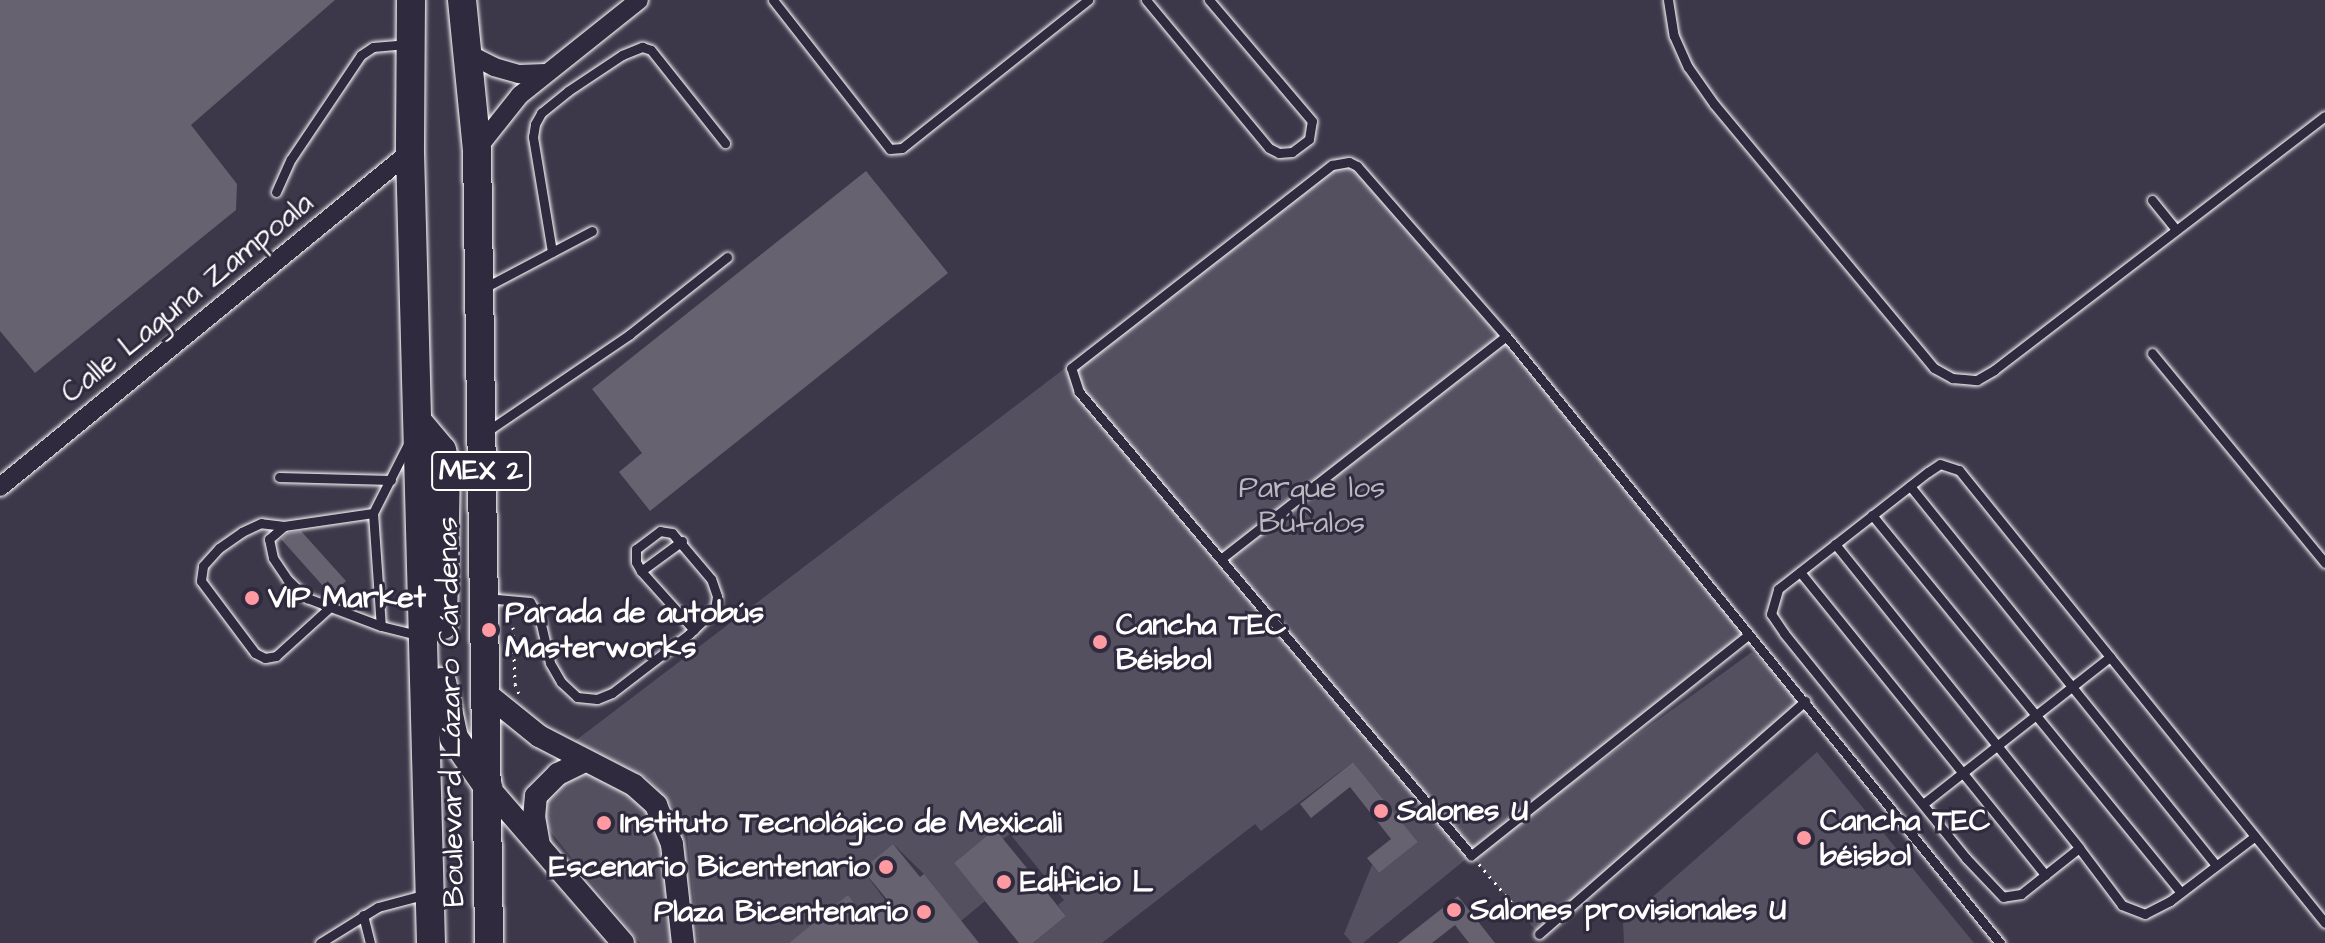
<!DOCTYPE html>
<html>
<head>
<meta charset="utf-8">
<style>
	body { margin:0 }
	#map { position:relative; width:2325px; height:943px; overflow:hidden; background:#3c3749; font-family:"Architects Daughter",sans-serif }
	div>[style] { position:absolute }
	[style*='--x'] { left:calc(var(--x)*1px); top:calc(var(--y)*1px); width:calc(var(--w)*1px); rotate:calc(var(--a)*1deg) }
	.green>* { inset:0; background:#555060 }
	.building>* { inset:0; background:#666270 }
	.path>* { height:3px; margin-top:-1.5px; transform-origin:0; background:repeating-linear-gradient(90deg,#fff 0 2px,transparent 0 8px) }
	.roads { filter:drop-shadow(0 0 2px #fff) drop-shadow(0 0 2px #fff) }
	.service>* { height:9px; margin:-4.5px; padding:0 4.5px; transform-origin:4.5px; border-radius:4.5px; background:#2f2a3d }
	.minor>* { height:18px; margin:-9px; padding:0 9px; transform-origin:9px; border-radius:9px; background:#2f2a3d }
	.tertiary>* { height:22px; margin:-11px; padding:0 11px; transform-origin:11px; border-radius:11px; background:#2f2a3d }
	.primary>* { height:28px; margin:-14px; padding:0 14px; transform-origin:14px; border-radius:14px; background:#2f2a3d }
	.dots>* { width:22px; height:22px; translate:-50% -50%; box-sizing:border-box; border:4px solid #2f2a3d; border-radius:50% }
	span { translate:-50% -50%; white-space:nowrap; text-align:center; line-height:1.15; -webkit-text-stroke:6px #2f2a3d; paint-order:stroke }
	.shield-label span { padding:2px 6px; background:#2f2a3d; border:2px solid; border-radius:6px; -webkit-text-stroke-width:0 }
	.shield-label { font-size:28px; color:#fff; font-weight:700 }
	.street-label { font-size:30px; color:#fff }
	.park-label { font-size:30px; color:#bbb9bf }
	.poi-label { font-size:30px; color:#fff; font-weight:700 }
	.left { translate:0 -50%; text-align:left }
	.right { translate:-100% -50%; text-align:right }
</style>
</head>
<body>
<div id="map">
	<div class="green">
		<i style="clip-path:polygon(1340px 163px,1365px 171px,1748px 635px,1492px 840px,1752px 652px,1805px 701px,1539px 934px,1471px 855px,1363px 943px,1352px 943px,1344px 934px,1372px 865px,1379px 873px,1418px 842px,1353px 762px,1261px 831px,1255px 824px,1102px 943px,1033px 943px,1066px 916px,1058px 905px,1064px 900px,1010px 834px,1003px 839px,995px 829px,954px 863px,985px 901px,961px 921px,924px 874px,893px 844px,862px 869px,902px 923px,886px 936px,848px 896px,789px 943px,698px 943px,687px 835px,680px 815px,647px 778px,575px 741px,1332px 165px)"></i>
		<i style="clip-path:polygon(1817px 752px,1974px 943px,1624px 943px,1623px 923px)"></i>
		<i style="clip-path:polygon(592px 765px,649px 808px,666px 847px,668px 917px,676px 943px,640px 943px,546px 826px,545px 802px,565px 780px)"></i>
	</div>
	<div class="building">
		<i style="clip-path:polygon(0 0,335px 0,191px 125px,237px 184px,236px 210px,35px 373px,0 331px)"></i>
		<i style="clip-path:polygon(866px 171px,948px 273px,650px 511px,619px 472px,642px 453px,592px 389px)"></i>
		<i style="clip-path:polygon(301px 531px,346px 581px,331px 595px,281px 539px,288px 533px)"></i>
		<i style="clip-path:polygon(1353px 762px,1418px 842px,1379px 873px,1367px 858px,1391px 839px,1350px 787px,1311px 818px,1300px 804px)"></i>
		<i style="clip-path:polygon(995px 829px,1066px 916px,1033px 943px,1019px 943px,954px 863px)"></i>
		<i style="clip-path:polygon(893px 844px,920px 877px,924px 874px,979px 943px,789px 943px,848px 895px,867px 920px,889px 902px,862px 869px)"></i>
		<i style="clip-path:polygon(1458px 896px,1495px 943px,1469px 943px,1455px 925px,1432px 943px,1398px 943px)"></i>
	</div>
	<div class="path">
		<i style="--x:513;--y:627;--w:57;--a:88"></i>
		<i style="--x:515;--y:684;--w:11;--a:68"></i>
		<i style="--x:1479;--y:864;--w:80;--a:49.6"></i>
	</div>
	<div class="roads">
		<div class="service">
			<i style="--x:773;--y:0;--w:189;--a:51.9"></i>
			<i style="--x:890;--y:149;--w:12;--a:-5"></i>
			<i style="--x:902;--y:148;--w:238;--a:-38.5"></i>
			<i style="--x:1146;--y:0;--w:192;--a:50.3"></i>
			<i style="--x:1269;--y:148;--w:11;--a:27"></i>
			<i style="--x:1279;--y:153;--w:13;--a:-4"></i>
			<i style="--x:1292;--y:152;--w:21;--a:-37"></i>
			<i style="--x:1309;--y:139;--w:18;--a:-81"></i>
			<i style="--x:1312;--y:121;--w:159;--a:-130.4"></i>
			<i style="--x:1668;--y:0;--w:36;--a:81"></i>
			<i style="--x:1674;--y:36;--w:34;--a:66"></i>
			<i style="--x:1688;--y:67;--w:45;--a:54.9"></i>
			<i style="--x:1714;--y:104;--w:344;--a:50.2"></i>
			<i style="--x:1934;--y:368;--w:21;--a:29"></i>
			<i style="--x:1952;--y:378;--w:25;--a:5"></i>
			<i style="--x:1977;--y:380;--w:20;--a:-30"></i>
			<i style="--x:1994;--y:370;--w:417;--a:-37.5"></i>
			<i style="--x:276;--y:192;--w:36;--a:-66"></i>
			<i style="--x:291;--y:159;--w:125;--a:-56.1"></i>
			<i style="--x:361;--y:55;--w:14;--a:-34"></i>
			<i style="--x:373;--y:47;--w:33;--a:-5"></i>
			<i style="--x:2152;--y:200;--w:38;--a:51"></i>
			<i style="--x:552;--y:252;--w:117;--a:-99.4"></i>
			<i style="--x:533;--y:137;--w:13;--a:-81"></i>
			<i style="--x:535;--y:124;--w:13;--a:-61"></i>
			<i style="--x:541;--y:113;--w:35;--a:-39"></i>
			<i style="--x:568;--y:91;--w:65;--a:-33.7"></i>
			<i style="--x:622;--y:55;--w:22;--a:-22"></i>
			<i style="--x:642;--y:47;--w:9;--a:18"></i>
			<i style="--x:651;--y:50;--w:119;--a:51.5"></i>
			<i style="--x:484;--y:288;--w:122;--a:-27.8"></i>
			<i style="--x:2152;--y:353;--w:272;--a:50.5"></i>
			<i style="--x:486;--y:432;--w:174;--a:-34.2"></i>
			<i style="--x:630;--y:334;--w:124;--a:-38.4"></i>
			<i style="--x:408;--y:444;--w:77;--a:116.9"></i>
			<i style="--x:373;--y:513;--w:90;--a:171.7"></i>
			<i style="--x:284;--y:526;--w:20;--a:139"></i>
			<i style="--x:269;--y:539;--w:19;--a:78"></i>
			<i style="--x:273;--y:558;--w:25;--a:56"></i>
			<i style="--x:287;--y:579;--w:28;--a:44"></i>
			<i style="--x:307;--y:598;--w:79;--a:20.7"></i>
			<i style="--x:381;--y:626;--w:38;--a:14"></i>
			<i style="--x:279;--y:477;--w:112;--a:1.5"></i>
			<i style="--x:1910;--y:486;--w:487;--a:51.1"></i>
			<i style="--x:373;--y:513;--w:113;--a:86"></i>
			<i style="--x:1872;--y:515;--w:487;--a:50.7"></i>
			<i style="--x:284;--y:526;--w:23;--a:-173"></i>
			<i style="--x:261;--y:523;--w:21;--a:155"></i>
			<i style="--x:242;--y:532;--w:28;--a:145"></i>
			<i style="--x:219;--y:548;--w:24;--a:132"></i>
			<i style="--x:203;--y:566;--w:15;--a:98"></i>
			<i style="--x:201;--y:581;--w:90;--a:53.1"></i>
			<i style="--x:255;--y:653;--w:11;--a:27"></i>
			<i style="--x:265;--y:658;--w:11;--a:-10"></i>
			<i style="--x:276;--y:656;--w:73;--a:-42.2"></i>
			<i style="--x:682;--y:541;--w:51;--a:143.8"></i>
			<i style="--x:641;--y:571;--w:79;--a:48.1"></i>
			<i style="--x:1835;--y:544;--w:390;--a:51.2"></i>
			<i style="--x:1222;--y:558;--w:360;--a:-38"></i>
			<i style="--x:1800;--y:572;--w:390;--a:51"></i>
			<i style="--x:486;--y:598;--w:44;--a:5.2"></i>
			<i style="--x:530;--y:602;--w:21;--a:61"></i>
			<i style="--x:540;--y:620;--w:44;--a:76.9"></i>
			<i style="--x:550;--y:663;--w:22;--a:60"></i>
			<i style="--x:561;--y:682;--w:22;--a:43"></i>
			<i style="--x:577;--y:697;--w:20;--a:6"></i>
			<i style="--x:597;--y:699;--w:16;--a:-22"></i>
			<i style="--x:612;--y:693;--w:97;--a:-37.5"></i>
			<i style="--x:689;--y:634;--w:36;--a:-44"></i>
			<i style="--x:715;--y:609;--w:13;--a:-81"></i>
			<i style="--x:717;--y:596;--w:18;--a:-109"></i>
			<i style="--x:711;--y:579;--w:60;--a:-130.3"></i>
			<i style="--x:672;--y:533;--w:12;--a:-171"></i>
			<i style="--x:660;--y:531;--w:30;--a:143"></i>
			<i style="--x:636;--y:549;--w:13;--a:90"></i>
			<i style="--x:636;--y:562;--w:10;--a:61"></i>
			<i style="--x:1748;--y:635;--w:354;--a:141.5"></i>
			<i style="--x:1471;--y:855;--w:607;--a:-130.25"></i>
			<i style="--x:1079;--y:392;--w:25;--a:-108"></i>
			<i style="--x:1071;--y:368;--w:331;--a:-37.9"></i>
			<i style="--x:1332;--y:165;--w:17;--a:-10"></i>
			<i style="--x:1349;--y:162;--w:9;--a:27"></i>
			<i style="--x:1357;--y:166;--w:226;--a:48.8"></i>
			<i style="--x:1506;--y:336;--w:783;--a:50.86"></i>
			<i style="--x:1923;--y:804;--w:238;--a:-38.2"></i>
			<i style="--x:2254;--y:837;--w:106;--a:142.7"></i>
			<i style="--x:2170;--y:901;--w:28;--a:153"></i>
			<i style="--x:2145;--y:914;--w:25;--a:-159"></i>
			<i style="--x:2122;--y:905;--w:71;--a:-127"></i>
			<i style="--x:2079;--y:848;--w:74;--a:141.6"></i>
			<i style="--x:2021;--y:894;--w:18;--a:171"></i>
			<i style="--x:2003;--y:897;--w:54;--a:-133.5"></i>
			<i style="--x:1966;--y:858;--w:289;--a:-129"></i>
			<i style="--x:1784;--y:633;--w:23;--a:-124"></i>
			<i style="--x:1771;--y:614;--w:26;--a:-74"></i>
			<i style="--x:1778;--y:589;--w:190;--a:-38"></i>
			<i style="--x:1928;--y:472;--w:14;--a:-34"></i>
			<i style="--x:1940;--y:464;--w:20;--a:18"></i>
			<i style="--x:1959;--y:470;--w:582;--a:51.06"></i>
			<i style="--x:363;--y:915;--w:29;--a:76"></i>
			<i style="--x:1539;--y:934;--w:354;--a:-41.2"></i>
			<i style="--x:320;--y:943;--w:68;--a:-31.8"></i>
			<i style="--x:378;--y:907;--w:51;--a:-14.9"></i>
		</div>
		<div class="minor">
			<i style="--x:467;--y:53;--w:30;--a:27"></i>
			<i style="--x:494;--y:67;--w:26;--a:16"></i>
			<i style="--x:519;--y:74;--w:27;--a:-2"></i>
			<i style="--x:477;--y:149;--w:69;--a:-51.5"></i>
			<i style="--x:520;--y:95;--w:152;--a:-38.6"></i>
			<i style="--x:0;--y:487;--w:529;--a:-39.25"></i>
		</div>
		<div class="tertiary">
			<i style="--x:487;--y:694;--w:67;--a:38.9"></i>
			<i style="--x:539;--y:736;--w:107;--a:27.3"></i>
			<i style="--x:634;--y:785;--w:30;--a:42"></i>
			<i style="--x:656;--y:805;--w:42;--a:67.7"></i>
			<i style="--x:672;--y:844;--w:100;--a:83.7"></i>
			<i style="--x:488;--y:787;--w:206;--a:49.1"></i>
			<i style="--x:539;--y:845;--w:27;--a:-100"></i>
			<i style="--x:534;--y:818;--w:22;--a:-85"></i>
			<i style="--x:536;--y:796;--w:31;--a:-45"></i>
			<i style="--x:558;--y:774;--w:30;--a:-26"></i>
		</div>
		<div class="primary">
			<i style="--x:411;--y:0;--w:152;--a:90.4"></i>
			<i style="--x:410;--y:152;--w:791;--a:88.48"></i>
			<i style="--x:462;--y:0;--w:150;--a:84.3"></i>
			<i style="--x:477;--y:149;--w:794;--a:89.13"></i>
			<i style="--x:419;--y:423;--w:35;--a:50"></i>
			<i style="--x:442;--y:450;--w:17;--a:77"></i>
			<i style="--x:446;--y:467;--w:158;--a:91.1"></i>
			<i style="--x:442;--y:682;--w:57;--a:77.9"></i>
			<i style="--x:454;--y:738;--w:60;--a:55.2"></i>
		</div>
	</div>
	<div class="dots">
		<i style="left:252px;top:598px;background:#ff9aa2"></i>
		<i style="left:489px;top:630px;background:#ff9aa2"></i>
		<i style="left:1100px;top:642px;background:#ff9aa2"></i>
		<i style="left:1381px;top:811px;background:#ff9aa2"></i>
		<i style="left:604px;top:823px;background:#ff9aa2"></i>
		<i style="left:1804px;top:838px;background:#ff9aa2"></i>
		<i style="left:886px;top:867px;background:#ff9aa2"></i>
		<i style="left:1004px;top:882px;background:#ff9aa2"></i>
		<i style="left:1454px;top:910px;background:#ff9aa2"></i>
		<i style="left:924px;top:912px;background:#ff9aa2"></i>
	</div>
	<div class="shield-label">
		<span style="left:481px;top:471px">MEX 2</span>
	</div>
	<div class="street-label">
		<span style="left:187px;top:298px;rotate:-39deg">Calle Laguna Zampoala</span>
		<span style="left:451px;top:712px;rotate:-91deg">Boulevard Lázaro Cárdenas</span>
	</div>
	<div class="park-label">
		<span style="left:1312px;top:505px">Parque los<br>Búfalos</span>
	</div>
	<div class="poi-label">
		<span class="left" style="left:268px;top:598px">VIP Market</span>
		<span class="left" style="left:505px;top:630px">Parada de autobús<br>Masterworks</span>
		<span class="left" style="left:1116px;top:642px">Cancha TEC<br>Béisbol</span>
		<span class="left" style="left:1397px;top:811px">Salones U</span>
		<span class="left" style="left:1820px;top:838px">Cancha TEC<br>béisbol</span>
		<span class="left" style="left:620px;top:823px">Instituto Tecnológico de Mexicali</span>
		<span class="right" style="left:870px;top:867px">Escenario Bicentenario</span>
		<span class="left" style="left:1020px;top:882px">Edificio L</span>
		<span class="left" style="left:1470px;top:910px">Salones provisionales U</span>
		<span class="right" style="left:908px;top:912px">Plaza Bicentenario</span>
	</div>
</div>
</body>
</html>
